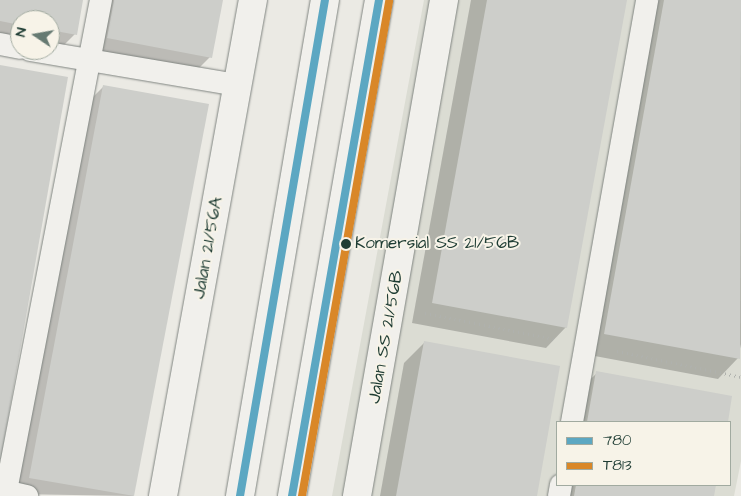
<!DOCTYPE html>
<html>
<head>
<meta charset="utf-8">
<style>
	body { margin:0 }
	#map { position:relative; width:741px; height:496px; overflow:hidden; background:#ebeae4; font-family:"Architects Daughter",sans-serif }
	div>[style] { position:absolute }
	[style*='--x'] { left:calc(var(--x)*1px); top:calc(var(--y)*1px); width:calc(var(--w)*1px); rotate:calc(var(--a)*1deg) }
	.built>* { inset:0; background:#dbdcd3 }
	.shadow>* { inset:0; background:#0003 }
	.building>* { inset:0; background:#cdceca }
	.path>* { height:3px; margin-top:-1.5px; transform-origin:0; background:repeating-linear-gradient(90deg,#afb1ad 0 1px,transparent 0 5px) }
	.roads { filter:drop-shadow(0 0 1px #808581) drop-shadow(0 0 1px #808581) }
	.lane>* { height:22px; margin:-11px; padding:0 11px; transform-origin:11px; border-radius:11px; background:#f1f0ec }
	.street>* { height:28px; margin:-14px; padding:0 14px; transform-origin:14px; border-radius:14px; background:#f1f0ec }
	.bus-1>* { height:8px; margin:-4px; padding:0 4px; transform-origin:4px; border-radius:4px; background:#5ca7c2 }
	.bus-2>* { height:8px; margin:-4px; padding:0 4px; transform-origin:4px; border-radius:4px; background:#d98728 }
	.dots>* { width:14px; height:14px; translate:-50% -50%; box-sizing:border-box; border:2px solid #f7f3e8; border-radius:50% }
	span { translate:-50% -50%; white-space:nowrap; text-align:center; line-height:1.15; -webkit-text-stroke:4px #f7f3e8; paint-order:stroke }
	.bus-label { font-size:17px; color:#1f3d34 }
	.left { translate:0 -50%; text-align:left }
	.street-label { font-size:18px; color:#1f3d34 }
	.legend { position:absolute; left:556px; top:421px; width:175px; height:65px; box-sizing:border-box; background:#f7f3e8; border:1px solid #a1aaa0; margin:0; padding:6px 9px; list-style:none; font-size:15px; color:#1f3d34 }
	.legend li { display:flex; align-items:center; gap:10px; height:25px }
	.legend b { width:25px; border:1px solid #a1aaa0 }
	.north { position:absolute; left:10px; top:10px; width:50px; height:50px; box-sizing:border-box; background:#f7f3e8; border:1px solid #a1aaa0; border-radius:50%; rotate:282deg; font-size:14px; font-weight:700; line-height:20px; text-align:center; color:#1f3d34 }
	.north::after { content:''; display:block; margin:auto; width:18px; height:22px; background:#667a72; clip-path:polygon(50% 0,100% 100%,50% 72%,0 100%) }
</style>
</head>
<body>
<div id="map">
	<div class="built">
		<i style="clip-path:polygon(evenodd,424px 0,741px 0,741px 461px,734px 496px,332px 496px,424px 0,557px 422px,730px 422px,730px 485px,557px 485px,557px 422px)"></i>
	</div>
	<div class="shadow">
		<i style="clip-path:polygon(0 0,81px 0,75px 34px,59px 50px,50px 48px,50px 20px,20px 20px,20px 43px,0 40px)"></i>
		<i style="clip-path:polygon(101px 0,221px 0,210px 57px,194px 73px,91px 54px)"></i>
		<i style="clip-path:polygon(471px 0,626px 0,566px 327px,546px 348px,412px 323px)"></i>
		<i style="clip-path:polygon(649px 0,741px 0,741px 344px,738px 358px,718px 379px,584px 354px)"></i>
		<i style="clip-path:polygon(104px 86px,207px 105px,133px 496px,13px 494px,88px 102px)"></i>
		<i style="clip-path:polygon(425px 342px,536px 496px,380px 496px,404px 363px)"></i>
		<i style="clip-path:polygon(597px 373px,731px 397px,726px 422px,571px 422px,576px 393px)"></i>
		<i style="clip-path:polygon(559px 485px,715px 485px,713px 496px,557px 496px)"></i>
	</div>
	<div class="building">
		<i style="clip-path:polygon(0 0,83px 0,77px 35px,50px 30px,50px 20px,20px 20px,20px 25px,0 21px)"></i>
		<i style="clip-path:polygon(114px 0,223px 0,212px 58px,107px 38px)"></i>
		<i style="clip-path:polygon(487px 0,627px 0,567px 328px,432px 303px)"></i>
		<i style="clip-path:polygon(664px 0,741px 0,740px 359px,604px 334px)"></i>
		<i style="clip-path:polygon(0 65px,68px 77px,1px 459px,0 459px)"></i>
		<i style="clip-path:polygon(103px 85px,209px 104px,134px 496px,29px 478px)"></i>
		<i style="clip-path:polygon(424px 341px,560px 366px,537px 496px,396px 496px)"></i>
		<i style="clip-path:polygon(596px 371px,732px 396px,728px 422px,587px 422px)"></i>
		<i style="clip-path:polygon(576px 485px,716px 485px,714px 496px,574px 496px)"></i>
	</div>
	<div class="path">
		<i style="--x:425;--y:313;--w:132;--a:11.4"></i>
		<i style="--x:617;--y:351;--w:127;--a:11.8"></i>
	</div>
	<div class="roads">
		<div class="lane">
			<i style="--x:0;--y:44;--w:20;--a:11"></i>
			<i style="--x:30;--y:50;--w:210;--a:9.6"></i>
			<i style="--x:572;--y:422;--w:429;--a:-79.9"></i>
			<i style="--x:0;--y:490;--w:28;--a:13"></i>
			<i style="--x:5;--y:496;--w:505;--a:-79.05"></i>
			<i style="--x:559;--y:496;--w:11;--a:-80"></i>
		</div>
		<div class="street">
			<i style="--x:163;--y:496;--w:504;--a:-79.72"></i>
			<i style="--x:240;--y:496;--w:503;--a:-80.28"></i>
			<i style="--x:292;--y:496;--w:504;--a:-80.05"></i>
			<i style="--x:357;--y:496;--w:504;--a:-80.05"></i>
		</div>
	</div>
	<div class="bus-1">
		<i style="--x:240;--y:496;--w:503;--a:-80.28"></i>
		<i style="--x:292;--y:496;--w:504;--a:-80.05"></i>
	</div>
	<div class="bus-2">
		<i style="--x:302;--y:496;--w:502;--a:-80.01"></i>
	</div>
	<div class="dots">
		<i style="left:346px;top:244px;background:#1f3d34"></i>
	</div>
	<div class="bus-label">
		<span class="left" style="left:355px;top:244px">Komersial SS 21/56B</span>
	</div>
	<div class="street-label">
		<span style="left:208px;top:248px;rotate:-80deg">Jalan 21/56A</span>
		<span style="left:386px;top:337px;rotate:-80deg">Jalan SS 21/56B</span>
	</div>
	<ul class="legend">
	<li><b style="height:6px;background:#5ca7c2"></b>780</li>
	<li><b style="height:6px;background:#d98728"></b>T813</li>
	</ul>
	<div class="north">N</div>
</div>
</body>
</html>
